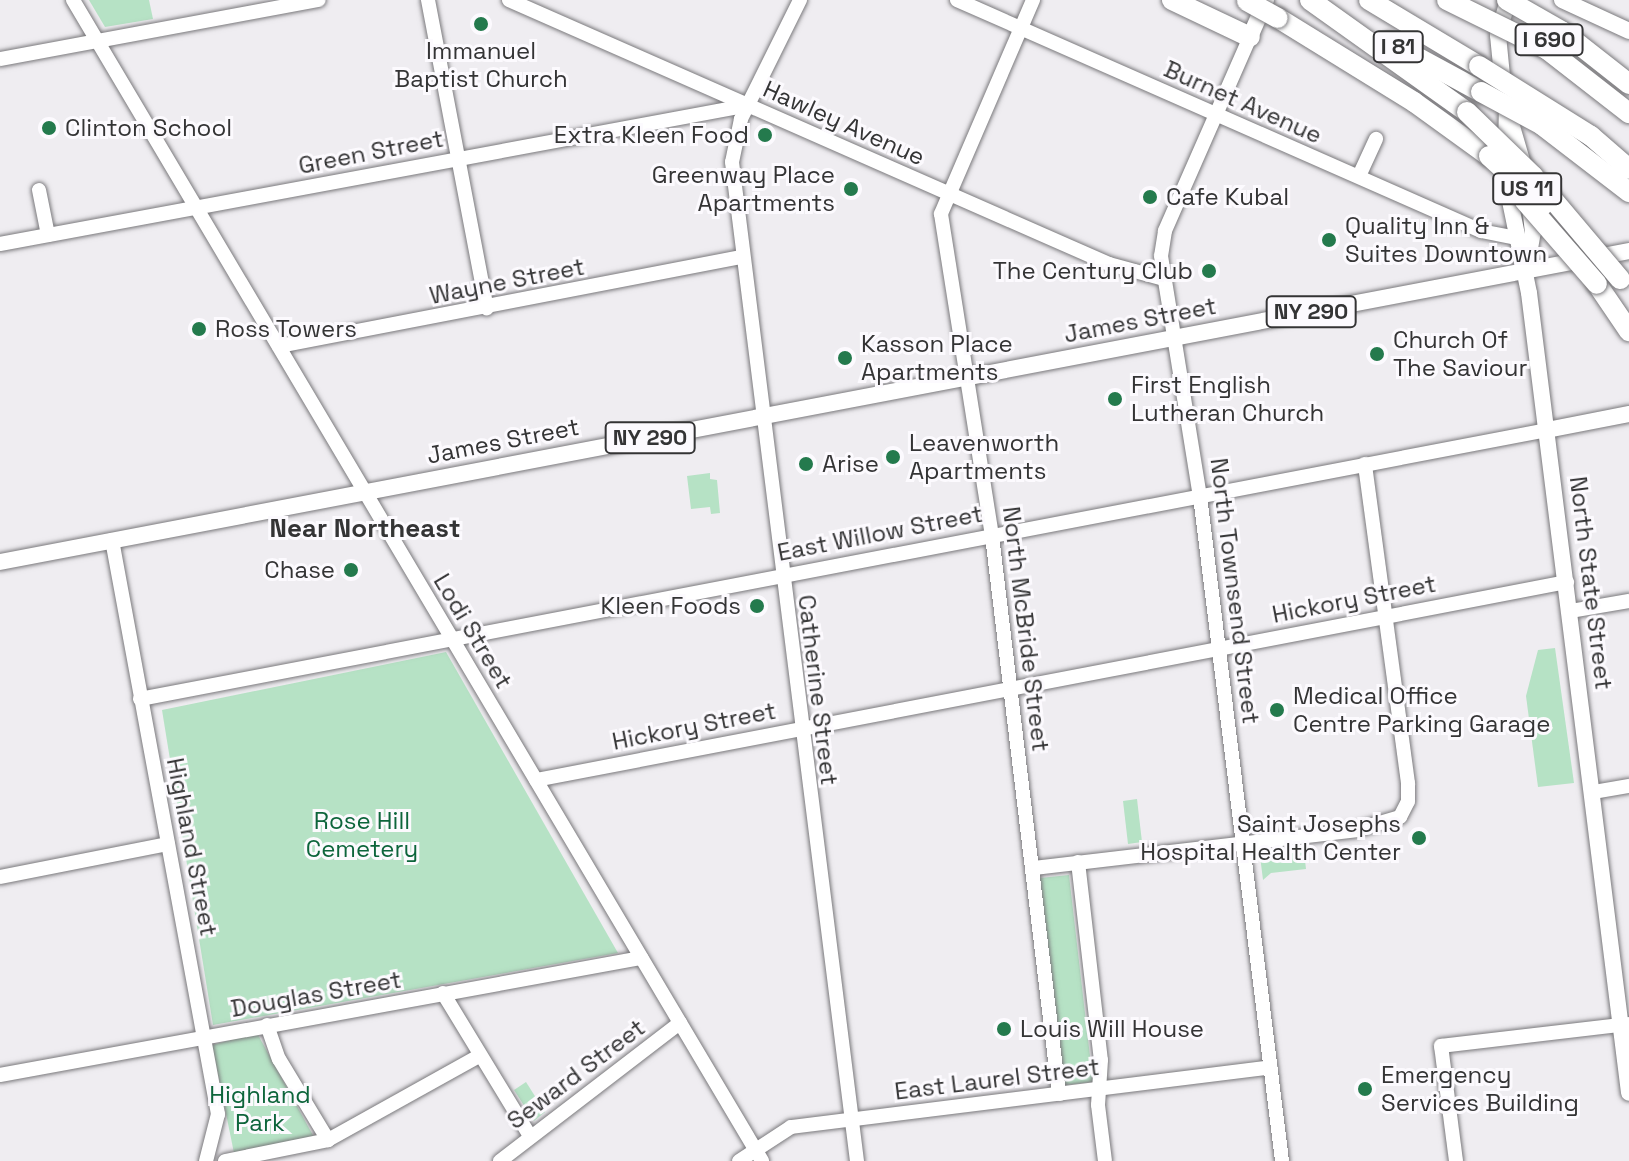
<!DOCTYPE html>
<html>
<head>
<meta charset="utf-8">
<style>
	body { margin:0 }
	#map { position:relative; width:1629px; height:1161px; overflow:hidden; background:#efedf1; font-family:"Space Grotesk",sans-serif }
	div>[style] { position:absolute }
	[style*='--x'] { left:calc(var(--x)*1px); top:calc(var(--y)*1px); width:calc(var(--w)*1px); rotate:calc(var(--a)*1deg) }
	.green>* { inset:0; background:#b6e2c5 }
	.roads { filter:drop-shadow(0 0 2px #7a797c) drop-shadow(0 0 2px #7a797c) }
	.minor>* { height:14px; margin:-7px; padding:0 7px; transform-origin:7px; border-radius:7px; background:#fff }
	.major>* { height:16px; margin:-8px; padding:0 8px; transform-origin:8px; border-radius:8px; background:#fff }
	.highway>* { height:20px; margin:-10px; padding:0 10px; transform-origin:10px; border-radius:10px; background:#fff }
	.bridges { filter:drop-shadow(0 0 2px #7a797c) drop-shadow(0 0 2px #7a797c) }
	.highway-bridge>* { height:20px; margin:-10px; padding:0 10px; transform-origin:10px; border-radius:10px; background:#fff }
	.dots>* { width:22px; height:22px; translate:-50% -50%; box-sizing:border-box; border:4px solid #fcfafe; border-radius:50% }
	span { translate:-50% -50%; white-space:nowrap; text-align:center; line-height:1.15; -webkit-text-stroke:6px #fcfafe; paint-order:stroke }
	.shield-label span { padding:2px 6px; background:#fcfafe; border:2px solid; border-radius:6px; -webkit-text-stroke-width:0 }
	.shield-label { font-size:22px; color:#343435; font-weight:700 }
	.poi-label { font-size:24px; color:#343435 }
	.left { translate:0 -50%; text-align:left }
	.right { translate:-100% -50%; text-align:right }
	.street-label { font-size:24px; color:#343435 }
	.park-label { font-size:24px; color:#0d653b }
	.neighbourhood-label { font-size:26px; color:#343435; font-weight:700 }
</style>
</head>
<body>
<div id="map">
	<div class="green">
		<i style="clip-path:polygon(89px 0,149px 0,153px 19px,105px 27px)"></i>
		<i style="clip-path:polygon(710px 473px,710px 479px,717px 480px,720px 513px,711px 514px,710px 507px,691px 509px,687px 476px)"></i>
		<i style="clip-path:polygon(1555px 648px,1574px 783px,1538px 787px,1526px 696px,1538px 650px)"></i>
		<i style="clip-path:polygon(446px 652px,618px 953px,213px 1025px,162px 710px)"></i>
		<i style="clip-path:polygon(1137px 799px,1142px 842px,1128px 844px,1123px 801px)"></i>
		<i style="clip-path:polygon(1304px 852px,1306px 869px,1271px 873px,1263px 880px,1260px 856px)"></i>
		<i style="clip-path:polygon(1069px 875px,1093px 1082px,1065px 1085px,1040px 878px)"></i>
		<i style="clip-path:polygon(257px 1033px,315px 1139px,234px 1153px,212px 1045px)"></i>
		<i style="clip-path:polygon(526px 1082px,545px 1112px,534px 1121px,514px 1090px)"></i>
	</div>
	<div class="roads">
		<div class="minor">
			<i style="--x:73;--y:0;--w:1350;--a:59.31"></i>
			<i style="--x:428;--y:0;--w:314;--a:79.2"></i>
			<i style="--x:509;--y:0;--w:656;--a:23.75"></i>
			<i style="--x:1109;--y:264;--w:57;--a:15.3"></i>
			<i style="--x:800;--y:0;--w:133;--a:116.4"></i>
			<i style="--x:741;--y:119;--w:44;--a:101.8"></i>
			<i style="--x:732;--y:162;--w:1007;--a:82.87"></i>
			<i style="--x:957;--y:0;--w:573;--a:23.79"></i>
			<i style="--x:1481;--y:231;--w:33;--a:11"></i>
			<i style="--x:1033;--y:0;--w:233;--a:113.3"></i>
			<i style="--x:941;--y:214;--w:326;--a:81"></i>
			<i style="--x:992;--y:536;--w:562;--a:83.15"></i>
			<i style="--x:1250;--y:37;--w:212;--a:113.7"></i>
			<i style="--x:1165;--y:231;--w:25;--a:99"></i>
			<i style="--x:1161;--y:256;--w:243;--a:80.8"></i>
			<i style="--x:1200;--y:496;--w:670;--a:82.97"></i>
			<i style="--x:0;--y:59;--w:324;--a:-10.5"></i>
			<i style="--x:1359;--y:176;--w:41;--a:-65.3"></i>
			<i style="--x:39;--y:190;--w:46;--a:78.7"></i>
			<i style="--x:0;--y:244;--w:763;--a:-10.5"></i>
			<i style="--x:279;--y:346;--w:472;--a:-10.9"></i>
			<i style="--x:112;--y:540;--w:584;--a:79.54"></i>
			<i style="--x:218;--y:1114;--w:49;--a:104.3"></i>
			<i style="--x:1571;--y:611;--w:59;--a:-9.8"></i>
			<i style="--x:140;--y:699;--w:1432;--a:-10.82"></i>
			<i style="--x:536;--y:780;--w:1050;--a:-10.87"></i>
			<i style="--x:1594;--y:792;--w:36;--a:-10"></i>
			<i style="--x:1078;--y:862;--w:199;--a:83.4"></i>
			<i style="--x:1101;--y:1060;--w:45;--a:93.8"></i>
			<i style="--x:1098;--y:1105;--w:56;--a:82.9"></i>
			<i style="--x:1034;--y:868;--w:324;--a:-6.7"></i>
			<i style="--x:1356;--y:830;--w:46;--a:-16.5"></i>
			<i style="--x:1400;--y:817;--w:18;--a:-63"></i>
			<i style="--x:1408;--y:801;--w:18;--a:-90"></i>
			<i style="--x:1408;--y:783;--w:322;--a:-97.7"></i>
			<i style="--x:0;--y:877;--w:171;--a:-11.1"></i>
			<i style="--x:443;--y:993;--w:167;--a:58.7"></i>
			<i style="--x:267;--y:1025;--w:36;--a:71"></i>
			<i style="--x:279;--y:1059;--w:95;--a:58.8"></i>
			<i style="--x:0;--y:1075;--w:652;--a:-10.34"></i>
			<i style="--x:225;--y:1161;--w:105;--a:-11.5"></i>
			<i style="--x:328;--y:1140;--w:171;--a:-29.1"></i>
			<i style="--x:500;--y:1161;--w:227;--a:-37.5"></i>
			<i style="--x:739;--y:1161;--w:62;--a:-33.2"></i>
			<i style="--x:791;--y:1127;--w:483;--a:-7.1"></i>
			<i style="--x:1456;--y:1161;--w:116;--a:-97.4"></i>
			<i style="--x:1441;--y:1046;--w:189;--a:-6.7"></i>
		</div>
		<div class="major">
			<i style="--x:1562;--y:0;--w:74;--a:24.8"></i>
			<i style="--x:1250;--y:37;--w:40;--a:-66.6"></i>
			<i style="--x:1503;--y:86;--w:51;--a:-95.6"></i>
			<i style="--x:1498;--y:35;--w:36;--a:-74"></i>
			<i style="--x:1507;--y:109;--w:68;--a:91.7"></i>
			<i style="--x:1505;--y:177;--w:118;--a:78.3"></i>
			<i style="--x:1529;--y:293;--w:806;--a:82.87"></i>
			<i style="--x:1509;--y:116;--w:57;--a:73.8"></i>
			<i style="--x:1526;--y:271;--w:39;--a:-80"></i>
			<i style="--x:1533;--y:233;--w:28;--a:-96"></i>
			<i style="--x:1547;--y:430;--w:84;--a:-11"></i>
			<i style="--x:0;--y:562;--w:1658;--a:-10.81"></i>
		</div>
		<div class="highway">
			<i style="--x:1172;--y:0;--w:86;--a:25.4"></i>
			<i style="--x:1310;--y:0;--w:193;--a:35.5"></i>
			<i style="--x:1369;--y:0;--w:128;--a:31"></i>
			<i style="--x:1278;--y:18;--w:160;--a:31.7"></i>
			<i style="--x:1414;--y:102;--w:92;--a:35.8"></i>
			<i style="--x:1389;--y:42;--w:105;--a:28.5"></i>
			<i style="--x:1597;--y:284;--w:57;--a:55.8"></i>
		</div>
	</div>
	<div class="bridges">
		<div class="highway-bridge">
			<i style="--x:1447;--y:0;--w:113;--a:26.3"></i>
			<i style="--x:1548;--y:50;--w:103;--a:37.9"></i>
			<i style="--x:1507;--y:0;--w:64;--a:29.7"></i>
			<i style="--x:1563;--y:32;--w:84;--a:38.2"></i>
			<i style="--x:1247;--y:1;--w:35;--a:29"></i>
			<i style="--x:1479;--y:66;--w:132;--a:32"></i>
			<i style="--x:1591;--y:136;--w:50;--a:41"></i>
			<i style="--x:1481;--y:92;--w:69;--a:28.4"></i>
			<i style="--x:1542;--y:125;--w:110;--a:37.6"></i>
			<i style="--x:1467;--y:112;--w:92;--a:44.1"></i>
			<i style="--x:1533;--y:176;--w:135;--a:49.8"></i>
			<i style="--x:1489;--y:156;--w:73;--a:42.2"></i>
			<i style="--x:1524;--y:200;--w:111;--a:49"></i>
		</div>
	</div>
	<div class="dots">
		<i style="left:481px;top:24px;background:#247a4d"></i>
		<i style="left:49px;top:128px;background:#247a4d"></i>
		<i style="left:765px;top:135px;background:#247a4d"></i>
		<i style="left:851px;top:189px;background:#247a4d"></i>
		<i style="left:1150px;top:197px;background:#247a4d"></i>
		<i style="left:1329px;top:240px;background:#247a4d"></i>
		<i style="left:1209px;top:271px;background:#247a4d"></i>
		<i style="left:199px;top:329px;background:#247a4d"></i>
		<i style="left:1377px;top:354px;background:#247a4d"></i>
		<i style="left:845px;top:358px;background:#247a4d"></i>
		<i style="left:1115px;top:399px;background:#247a4d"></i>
		<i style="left:893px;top:457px;background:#247a4d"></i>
		<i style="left:806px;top:464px;background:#247a4d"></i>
		<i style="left:351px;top:570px;background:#247a4d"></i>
		<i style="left:757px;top:606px;background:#247a4d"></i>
		<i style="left:1277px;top:710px;background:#247a4d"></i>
		<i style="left:1419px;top:838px;background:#247a4d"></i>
		<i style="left:1004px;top:1029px;background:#247a4d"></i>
		<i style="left:1365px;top:1089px;background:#247a4d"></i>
	</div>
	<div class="shield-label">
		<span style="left:1549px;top:40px">I 690</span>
		<span style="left:1398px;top:47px">I 81</span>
		<span style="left:1527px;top:189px">US 11</span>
		<span style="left:1311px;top:312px">NY 290</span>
		<span style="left:650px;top:438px">NY 290</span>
	</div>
	<div class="poi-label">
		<span style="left:481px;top:65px">Immanuel<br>Baptist Church</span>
		<span class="left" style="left:65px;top:128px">Clinton School</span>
		<span class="right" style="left:749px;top:135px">Extra Kleen Food</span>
		<span class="right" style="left:835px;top:189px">Greenway Place<br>Apartments</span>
		<span class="left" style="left:1166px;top:197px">Cafe Kubal</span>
		<span class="left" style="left:1345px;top:240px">Quality Inn &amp;<br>Suites Downtown</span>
		<span class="right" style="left:1193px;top:271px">The Century Club</span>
		<span class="left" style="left:215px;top:329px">Ross Towers</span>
		<span class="left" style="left:1393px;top:354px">Church Of<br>The Saviour</span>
		<span class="left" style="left:861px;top:358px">Kasson Place<br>Apartments</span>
		<span class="left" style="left:1131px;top:399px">First English<br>Lutheran Church</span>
		<span class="left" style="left:909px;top:457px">Leavenworth<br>Apartments</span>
		<span class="left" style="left:822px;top:464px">Arise</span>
		<span class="right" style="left:335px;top:570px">Chase</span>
		<span class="right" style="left:741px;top:606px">Kleen Foods</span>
		<span class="left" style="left:1293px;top:710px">Medical Office<br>Centre Parking Garage</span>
		<span class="right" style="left:1401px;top:838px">Saint Josephs<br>Hospital Health Center</span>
		<span class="left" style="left:1020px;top:1029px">Louis Will House</span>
		<span class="left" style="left:1381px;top:1089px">Emergency<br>Services Building</span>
	</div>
	<div class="street-label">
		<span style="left:1243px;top:102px;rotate:24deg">Burnet Avenue</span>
		<span style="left:844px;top:123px;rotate:24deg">Hawley Avenue</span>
		<span style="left:371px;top:152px;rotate:-11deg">Green Street</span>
		<span style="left:507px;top:281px;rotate:-11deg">Wayne Street</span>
		<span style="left:1140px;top:320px;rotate:-11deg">James Street</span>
		<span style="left:503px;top:441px;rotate:-11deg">James Street</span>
		<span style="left:880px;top:533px;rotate:-11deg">East Willow Street</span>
		<span style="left:1591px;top:583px;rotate:83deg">North State Street</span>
		<span style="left:1235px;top:591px;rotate:83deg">North Townsend Street</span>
		<span style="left:1354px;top:599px;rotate:-11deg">Hickory Street</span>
		<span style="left:1026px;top:629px;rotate:83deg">North McBride Street</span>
		<span style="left:473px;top:631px;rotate:59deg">Lodi Street</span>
		<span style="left:818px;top:690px;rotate:83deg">Catherine Street</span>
		<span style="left:694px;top:726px;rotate:-11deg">Hickory Street</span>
		<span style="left:192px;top:847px;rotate:79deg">Highland Street</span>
		<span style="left:316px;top:994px;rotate:-10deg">Douglas Street</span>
		<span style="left:576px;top:1074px;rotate:-37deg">Seward Street</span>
		<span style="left:997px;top:1079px;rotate:-7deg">East Laurel Street</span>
	</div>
	<div class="park-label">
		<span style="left:362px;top:835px">Rose Hill<br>Cemetery</span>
		<span style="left:260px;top:1109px">Highland<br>Park</span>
	</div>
	<div class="neighbourhood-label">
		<span style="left:365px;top:529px">Near Northeast</span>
	</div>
</div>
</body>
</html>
